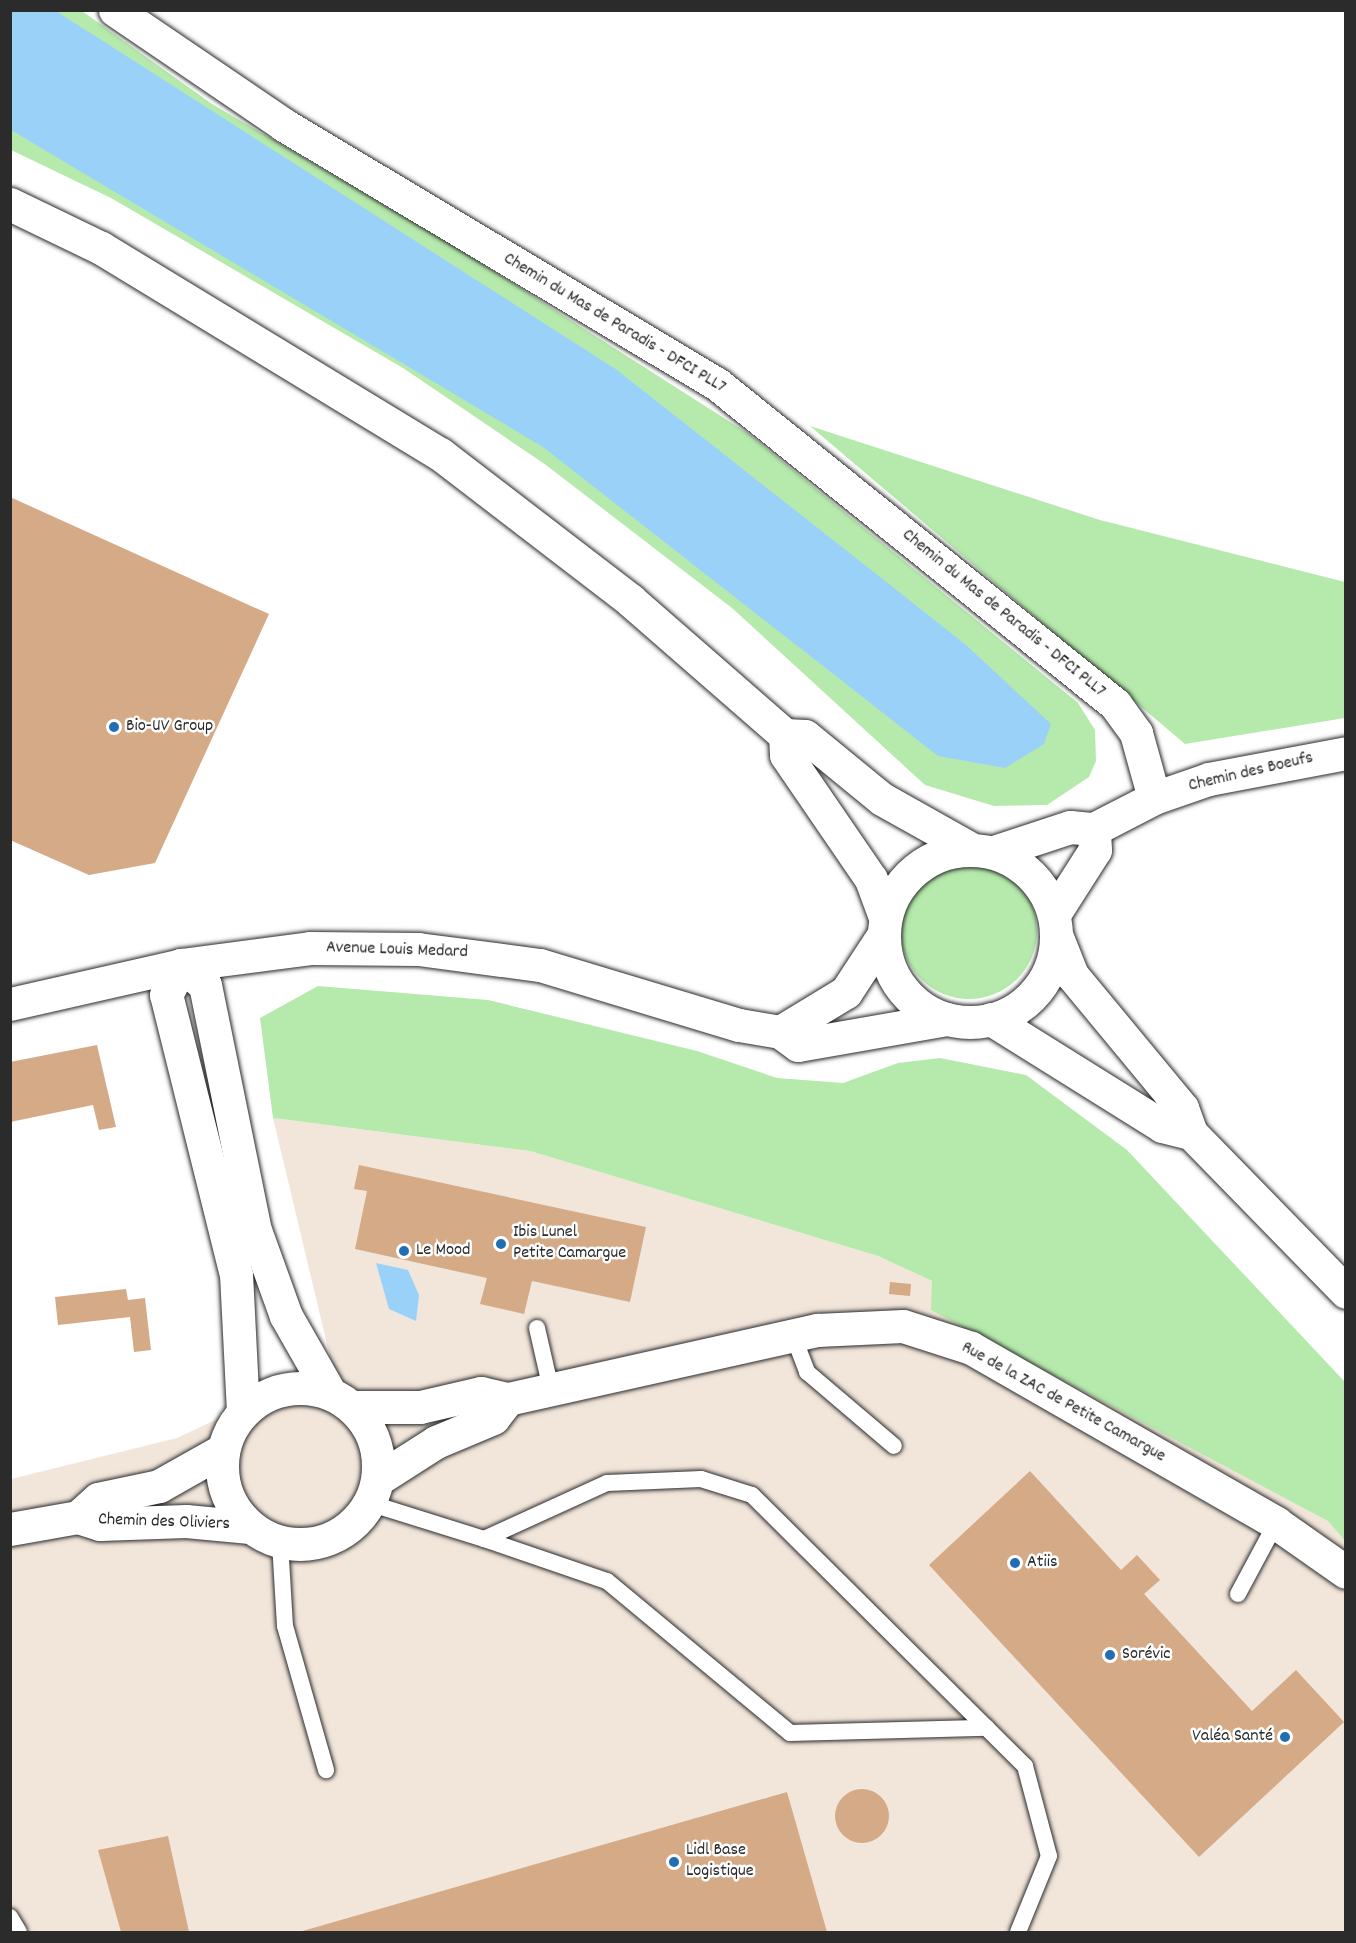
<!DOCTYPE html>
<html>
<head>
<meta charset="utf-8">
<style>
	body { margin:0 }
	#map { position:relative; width:1356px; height:1943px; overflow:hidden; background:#fff; font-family:Dekko,sans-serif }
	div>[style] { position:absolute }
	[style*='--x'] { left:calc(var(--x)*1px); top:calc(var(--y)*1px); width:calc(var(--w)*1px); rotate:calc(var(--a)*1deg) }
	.built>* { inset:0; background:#f2e6db }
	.green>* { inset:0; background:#b5eaac }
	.round { border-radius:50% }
	.water>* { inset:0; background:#9ad1f9 }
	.building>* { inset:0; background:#d5aa87 }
	.roads { filter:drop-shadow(0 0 2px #2b2b2b) drop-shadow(0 0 2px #2b2b2b) }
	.lane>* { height:16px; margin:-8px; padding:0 8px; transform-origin:8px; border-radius:8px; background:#fff }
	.street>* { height:33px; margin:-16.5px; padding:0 16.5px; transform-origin:16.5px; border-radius:16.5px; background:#fff }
	.street>.ring { margin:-16.5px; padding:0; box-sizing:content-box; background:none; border:33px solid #fff; border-radius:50% }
	.secondary>* { height:33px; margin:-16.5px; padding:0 16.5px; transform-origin:16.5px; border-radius:16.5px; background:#fff }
	.secondary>.ring { margin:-16.5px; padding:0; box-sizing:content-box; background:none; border:33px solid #fff; border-radius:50% }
	.dots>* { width:16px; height:16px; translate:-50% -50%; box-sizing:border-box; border:3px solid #fff; border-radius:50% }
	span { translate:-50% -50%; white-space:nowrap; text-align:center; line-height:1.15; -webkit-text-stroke:5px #fff; paint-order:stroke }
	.street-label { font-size:18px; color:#2b2b2b }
	.poi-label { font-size:18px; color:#2b2b2b }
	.left { translate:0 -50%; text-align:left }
	.right { translate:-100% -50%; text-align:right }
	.frame { position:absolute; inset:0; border:12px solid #2b2b2b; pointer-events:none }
</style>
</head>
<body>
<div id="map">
	<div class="built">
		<i style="clip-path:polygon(273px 1118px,530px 1151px,878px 1256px,932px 1281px,1328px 1521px,1345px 1541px,1345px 1932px,11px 1932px,11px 1479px,177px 1438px,332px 1365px)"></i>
	</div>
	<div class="green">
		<i style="clip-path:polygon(10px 11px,82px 11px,212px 104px,456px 247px,749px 434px,1078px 703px,1095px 730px,1096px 761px,1089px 777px,1047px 805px,994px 806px,925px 785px,732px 608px,546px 465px,403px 368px,111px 198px,11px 150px)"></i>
		<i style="clip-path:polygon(810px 426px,1100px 520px,1345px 582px,1345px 718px,1185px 744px)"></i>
		<i class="round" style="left:901px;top:863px;width:136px;height:136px"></i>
		<i style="clip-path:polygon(318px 986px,488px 1000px,697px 1051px,777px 1078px,843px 1083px,898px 1063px,940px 1058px,1026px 1075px,1127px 1150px,1345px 1382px,1345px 1541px,1328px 1521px,931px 1310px,932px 1281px,878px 1256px,530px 1151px,273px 1118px,260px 1018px)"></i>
	</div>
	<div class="water">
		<i style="clip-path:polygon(11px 10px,56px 11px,617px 370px,965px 644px,1051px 724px,1044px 744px,1005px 768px,938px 756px,543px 447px,11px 130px)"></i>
		<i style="clip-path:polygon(376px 1263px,408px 1270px,419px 1295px,416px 1321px,389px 1309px)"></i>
	</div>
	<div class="building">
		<i style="clip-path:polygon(10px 497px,269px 614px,155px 863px,89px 875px,10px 840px)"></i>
		<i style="clip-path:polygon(97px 1045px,116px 1127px,99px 1130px,93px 1105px,10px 1122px,10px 1062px)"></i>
		<i style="clip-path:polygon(359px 1165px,646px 1227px,630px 1302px,532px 1281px,524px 1314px,480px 1304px,487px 1278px,355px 1249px,367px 1191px,354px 1189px)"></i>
		<i style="clip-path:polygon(890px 1282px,911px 1284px,910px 1296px,889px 1294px)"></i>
		<i style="clip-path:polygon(126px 1289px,128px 1300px,145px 1298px,151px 1350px,134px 1352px,130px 1317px,58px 1325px,55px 1297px)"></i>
		<i style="clip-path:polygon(1030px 1471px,1121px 1570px,1137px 1555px,1160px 1580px,1144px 1594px,1252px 1711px,1296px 1670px,1344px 1722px,1199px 1857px,929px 1565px)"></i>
		<i class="round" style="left:835px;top:1789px;width:54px;height:54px"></i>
		<i style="clip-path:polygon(787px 1792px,827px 1932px,299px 1932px)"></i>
		<i style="clip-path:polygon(168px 1836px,189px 1932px,121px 1932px,98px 1850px)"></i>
	</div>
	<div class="roads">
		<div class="lane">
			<i style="--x:537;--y:1328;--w:63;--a:77.1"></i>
			<i style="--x:793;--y:1335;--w:40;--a:69"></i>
			<i style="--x:807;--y:1372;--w:114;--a:40.4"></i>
			<i style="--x:369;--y:1503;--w:121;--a:17.4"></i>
			<i style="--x:484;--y:1539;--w:135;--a:-24.5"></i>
			<i style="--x:607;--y:1483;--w:94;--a:-2.4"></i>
			<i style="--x:701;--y:1479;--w:53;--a:17.4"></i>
			<i style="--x:752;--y:1495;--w:385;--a:44.8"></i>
			<i style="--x:1025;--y:1766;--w:93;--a:75.1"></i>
			<i style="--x:1049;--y:1856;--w:82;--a:112.2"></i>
			<i style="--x:484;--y:1539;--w:130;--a:18.9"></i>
			<i style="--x:607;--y:1581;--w:238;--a:39.7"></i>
			<i style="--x:790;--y:1733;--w:197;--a:-1.5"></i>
			<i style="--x:280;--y:1542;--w:84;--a:86.6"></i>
			<i style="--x:285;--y:1626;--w:150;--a:74.1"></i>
			<i style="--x:1238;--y:1594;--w:81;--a:-61.8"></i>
			<i style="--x:10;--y:1917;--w:17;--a:59"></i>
		</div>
		<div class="street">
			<i style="--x:115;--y:10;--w:204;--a:34.2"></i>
			<i style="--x:284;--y:125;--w:505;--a:30.89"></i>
			<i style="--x:717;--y:384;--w:511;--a:38.8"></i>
			<i style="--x:1115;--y:704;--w:36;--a:54"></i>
			<i style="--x:1136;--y:733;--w:67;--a:74.5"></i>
			<i style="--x:1094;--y:829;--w:68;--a:-27.3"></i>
			<i style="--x:1154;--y:798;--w:58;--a:-19.1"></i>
			<i style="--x:1209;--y:779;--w:139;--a:-10.7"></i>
			<i style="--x:994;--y:852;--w:80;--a:-18.2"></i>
			<i style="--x:1070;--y:827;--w:24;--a:5"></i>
			<i style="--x:1054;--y:914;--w:76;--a:-57.4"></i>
			<i style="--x:1095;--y:850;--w:21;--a:-93"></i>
			<i class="ring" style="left:222px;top:1388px;width:123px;height:123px"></i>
			<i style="--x:353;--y:1407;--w:67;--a:0"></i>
			<i style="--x:420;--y:1407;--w:63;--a:-12.9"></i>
			<i style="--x:481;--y:1393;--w:28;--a:13"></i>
			<i style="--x:508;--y:1399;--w:317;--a:-12.6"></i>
			<i style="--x:817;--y:1330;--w:86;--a:-2.7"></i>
			<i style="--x:903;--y:1326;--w:71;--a:17.9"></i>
			<i style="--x:971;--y:1348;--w:352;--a:29.8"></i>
			<i style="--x:1276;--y:1523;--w:85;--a:35"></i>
			<i style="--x:243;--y:1412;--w:137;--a:-92.9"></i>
			<i style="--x:236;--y:1275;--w:289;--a:-104"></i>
			<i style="--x:166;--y:995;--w:34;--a:-63"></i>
			<i style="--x:181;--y:965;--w:31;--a:40"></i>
			<i style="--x:205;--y:985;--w:250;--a:78.5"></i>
			<i style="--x:255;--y:1230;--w:91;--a:70.2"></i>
			<i style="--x:286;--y:1316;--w:89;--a:60.3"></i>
			<i style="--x:378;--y:1479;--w:69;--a:-32.5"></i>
			<i style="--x:436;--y:1442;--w:62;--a:-22.8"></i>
			<i style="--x:493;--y:1418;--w:24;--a:-52"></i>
			<i style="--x:78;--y:1517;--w:27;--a:-42"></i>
			<i style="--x:98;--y:1499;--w:62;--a:-12"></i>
			<i style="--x:159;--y:1486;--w:73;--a:-29.4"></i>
			<i style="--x:10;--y:1529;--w:69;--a:-10"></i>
			<i style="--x:78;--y:1517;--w:23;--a:18"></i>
			<i style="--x:100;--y:1524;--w:86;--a:-2"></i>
			<i style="--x:186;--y:1521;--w:64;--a:5.4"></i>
		</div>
		<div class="secondary">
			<i style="--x:10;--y:204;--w:101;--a:25.8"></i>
			<i style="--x:101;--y:248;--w:397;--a:31.3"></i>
			<i style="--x:440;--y:454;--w:240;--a:37.5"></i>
			<i style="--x:630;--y:600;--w:206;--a:41.1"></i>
			<i style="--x:785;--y:735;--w:20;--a:3"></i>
			<i style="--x:805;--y:736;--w:99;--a:39.3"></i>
			<i style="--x:882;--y:799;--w:102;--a:29.3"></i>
			<i style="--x:785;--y:735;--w:20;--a:87"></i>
			<i style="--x:786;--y:755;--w:150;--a:55.6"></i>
			<i style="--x:871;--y:879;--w:38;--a:70"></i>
			<i class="ring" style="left:884px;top:850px;width:139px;height:139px"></i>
			<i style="--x:1057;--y:937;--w:41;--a:68.5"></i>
			<i style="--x:1072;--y:975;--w:173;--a:50.4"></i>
			<i style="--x:1182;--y:1108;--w:27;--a:70"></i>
			<i style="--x:1191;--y:1133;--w:222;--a:45.7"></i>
			<i style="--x:10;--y:1004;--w:175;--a:-12.8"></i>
			<i style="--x:181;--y:965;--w:130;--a:-7.5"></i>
			<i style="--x:310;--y:948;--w:108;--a:0.5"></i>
			<i style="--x:418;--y:949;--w:123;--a:7.5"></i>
			<i style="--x:540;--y:965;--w:208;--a:16.8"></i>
			<i style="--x:739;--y:1025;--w:42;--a:9.7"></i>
			<i style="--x:780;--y:1032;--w:22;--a:36"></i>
			<i style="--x:798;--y:1045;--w:151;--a:-9.9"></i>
			<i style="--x:991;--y:1019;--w:202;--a:32"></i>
			<i style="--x:1162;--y:1126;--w:30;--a:14"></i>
			<i style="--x:780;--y:1032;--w:77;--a:-31.2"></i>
			<i style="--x:846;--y:992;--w:69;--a:-56.8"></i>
		</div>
	</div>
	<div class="dots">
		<i style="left:114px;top:727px;background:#1f6fb2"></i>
		<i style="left:501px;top:1244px;background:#1f6fb2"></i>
		<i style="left:404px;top:1251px;background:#1f6fb2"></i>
		<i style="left:1015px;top:1563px;background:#1f6fb2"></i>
		<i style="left:1110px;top:1655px;background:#1f6fb2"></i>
		<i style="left:1285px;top:1737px;background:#1f6fb2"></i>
		<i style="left:674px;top:1862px;background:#1f6fb2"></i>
	</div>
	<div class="street-label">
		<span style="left:614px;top:324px;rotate:31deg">Chemin du Mas de Paradis - DFCI PLL7</span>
		<span style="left:1003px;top:614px;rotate:39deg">Chemin du Mas de Paradis - DFCI PLL7</span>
		<span style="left:1251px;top:773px;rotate:-13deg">Chemin des Boeufs</span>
		<span style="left:397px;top:951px;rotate:2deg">Avenue Louis Medard</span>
		<span style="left:1063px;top:1403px;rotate:29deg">Rue de la ZAC de Petite Camargue</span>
		<span style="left:164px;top:1523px;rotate:2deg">Chemin des Oliviers</span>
	</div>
	<div class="poi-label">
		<span class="left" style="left:126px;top:727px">Bio-UV Group</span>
		<span class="left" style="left:513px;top:1244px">Ibis Lunel<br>Petite Camargue</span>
		<span class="left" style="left:416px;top:1251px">Le Mood</span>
		<span class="left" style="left:1027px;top:1563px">Atiis</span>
		<span class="left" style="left:1122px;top:1655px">Sorévic</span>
		<span class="right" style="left:1273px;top:1737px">Valéa Santé</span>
		<span class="left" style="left:686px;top:1862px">Lidl Base<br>Logistique</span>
	</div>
	<div class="frame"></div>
</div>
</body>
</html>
